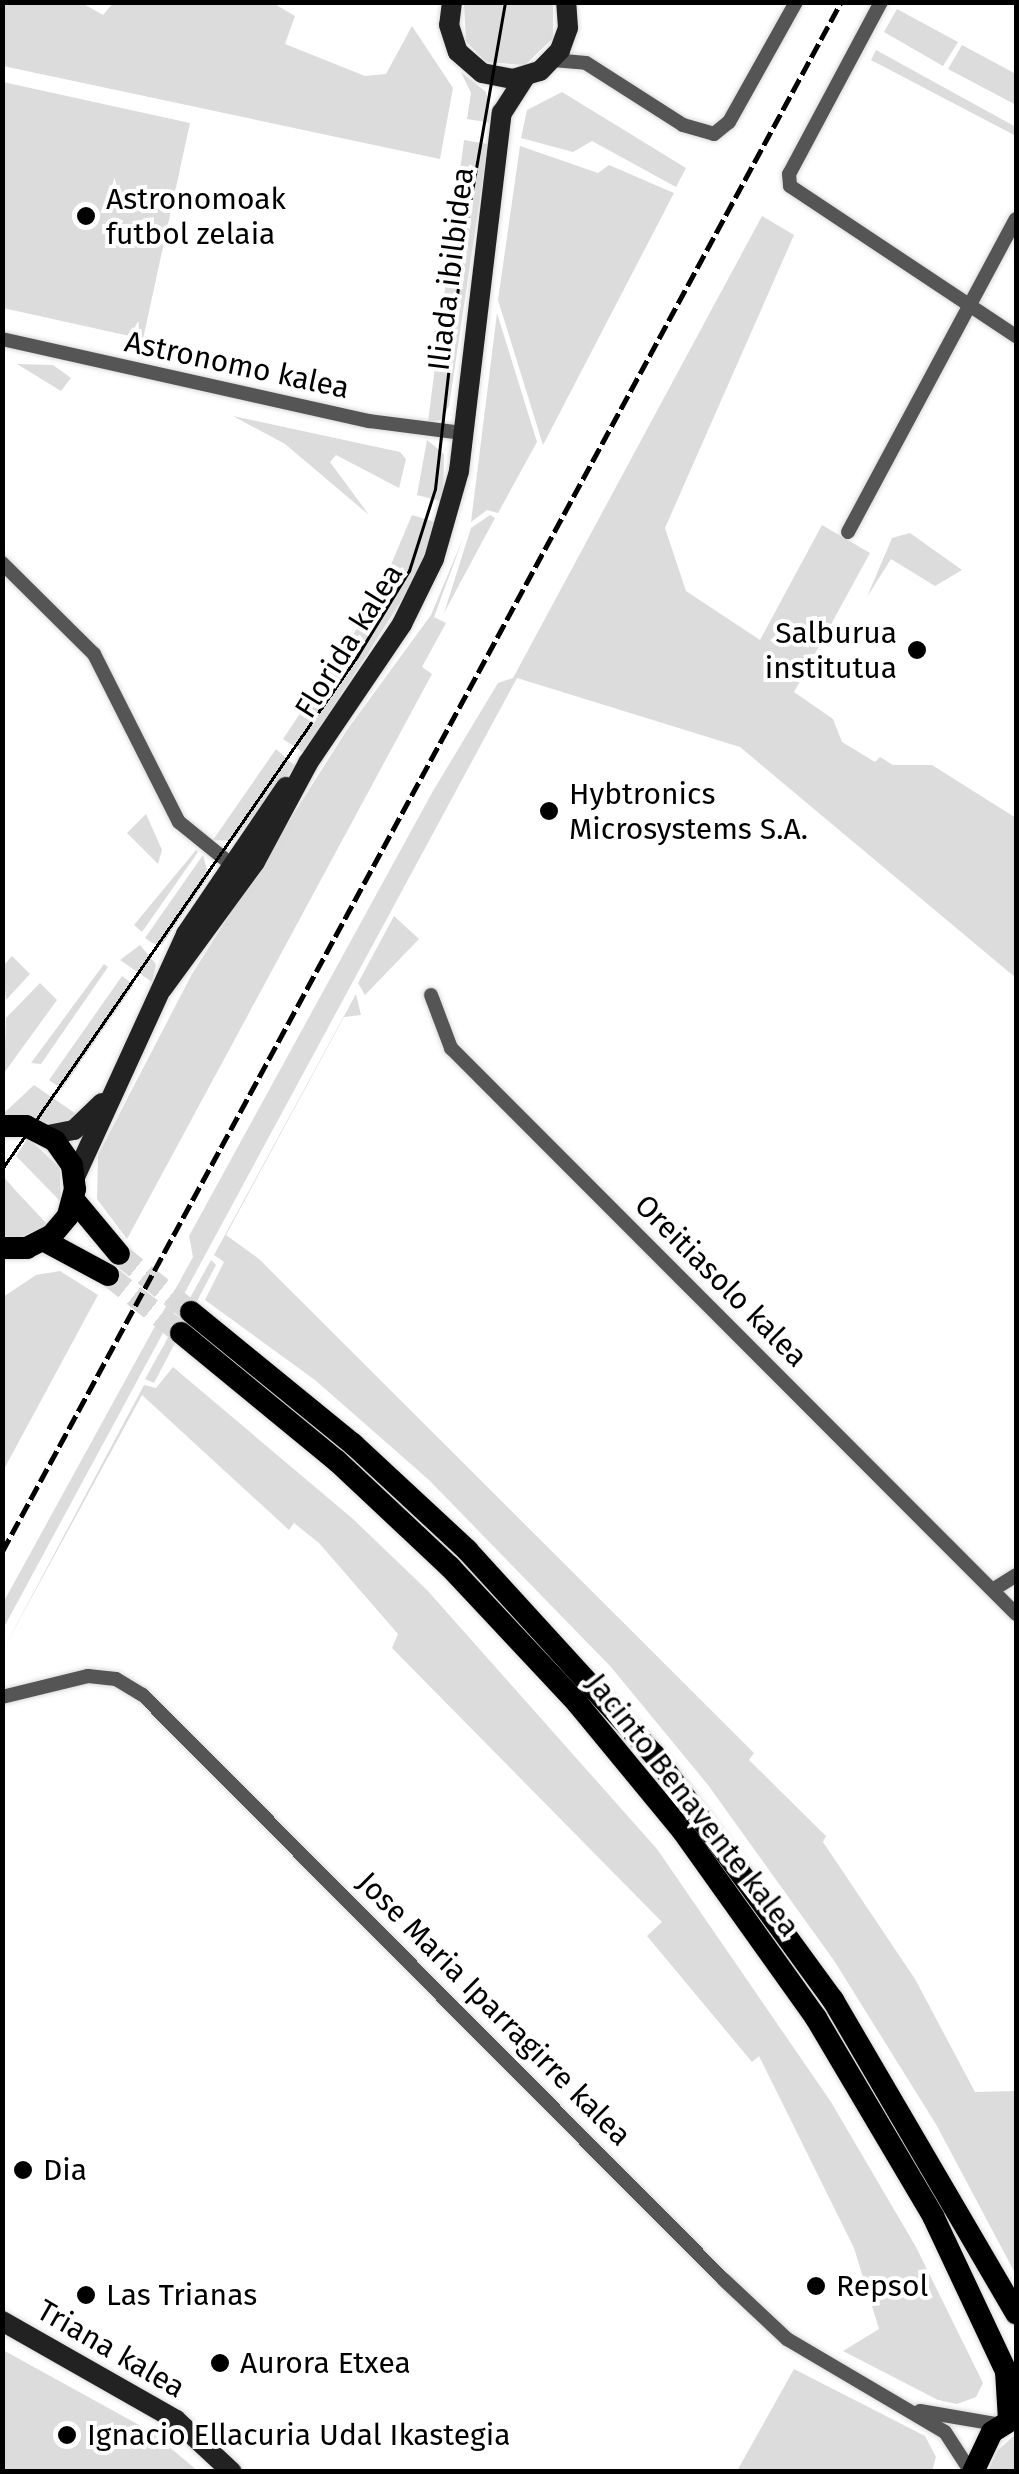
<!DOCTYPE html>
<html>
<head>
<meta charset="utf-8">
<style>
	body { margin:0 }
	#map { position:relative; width:1019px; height:2474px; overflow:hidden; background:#fff; font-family:"Fira Sans",sans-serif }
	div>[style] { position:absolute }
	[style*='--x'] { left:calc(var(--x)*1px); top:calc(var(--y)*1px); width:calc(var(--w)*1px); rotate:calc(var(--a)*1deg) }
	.green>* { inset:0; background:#dcdcdc }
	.primary-tunnel>* { height:22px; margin-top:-11px; transform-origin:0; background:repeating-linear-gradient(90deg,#d9d9d9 0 22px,transparent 0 33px) }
	.roads { filter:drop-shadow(0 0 2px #dbdbdb) drop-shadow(0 0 2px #dbdbdb) }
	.street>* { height:14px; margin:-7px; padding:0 7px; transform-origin:7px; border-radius:7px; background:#555 }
	.secondary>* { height:20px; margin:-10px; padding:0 10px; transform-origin:10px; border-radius:10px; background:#222 }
	.primary>* { height:22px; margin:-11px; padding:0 11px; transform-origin:11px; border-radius:11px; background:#000 }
	.tram>* { height:2.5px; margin:-1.25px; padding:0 1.25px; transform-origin:1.25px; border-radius:1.25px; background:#000 }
	.rail>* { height:5px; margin-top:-2.5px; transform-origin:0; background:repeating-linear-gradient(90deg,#000 0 15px,transparent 0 20px) }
	.dots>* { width:28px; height:28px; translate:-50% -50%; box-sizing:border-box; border:5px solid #fff; border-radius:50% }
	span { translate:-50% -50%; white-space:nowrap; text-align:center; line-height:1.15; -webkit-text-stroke:8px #fff; paint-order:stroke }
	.poi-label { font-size:30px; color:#000 }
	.left { translate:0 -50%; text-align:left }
	.right { translate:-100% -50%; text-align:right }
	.street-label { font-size:30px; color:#000 }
	.frame { position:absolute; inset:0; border:5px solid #000; pointer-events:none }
</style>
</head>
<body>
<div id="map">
	<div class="green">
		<i style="clip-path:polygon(3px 2px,82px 3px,103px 15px,113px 3px,273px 3px,295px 16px,285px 44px,365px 76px,386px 74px,412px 26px,453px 88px,440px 159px,3px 66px)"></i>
		<i style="clip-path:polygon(464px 3px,553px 3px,553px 38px,525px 65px,486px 62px,466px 41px)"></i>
		<i style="clip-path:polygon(897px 9px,958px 42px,943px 66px,884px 32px)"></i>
		<i style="clip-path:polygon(962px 45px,1016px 74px,1016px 105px,948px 69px)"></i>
		<i style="clip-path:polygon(876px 50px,1016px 127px,1016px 136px,871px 60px)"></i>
		<i style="clip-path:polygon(461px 72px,486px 92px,492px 123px,467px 119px,471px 93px)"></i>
		<i style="clip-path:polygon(3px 82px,190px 123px,143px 339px,3px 308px)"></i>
		<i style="clip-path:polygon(562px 92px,686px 168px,676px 187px,592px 141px,573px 152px,521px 138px,527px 110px)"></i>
		<i style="clip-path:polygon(464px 140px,488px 144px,449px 406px,441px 420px,428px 422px)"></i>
		<i style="clip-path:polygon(520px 146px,598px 173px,609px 165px,674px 193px,543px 445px,498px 300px)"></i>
		<i style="clip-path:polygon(762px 216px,794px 235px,665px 528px,686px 591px,760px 640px,822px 525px,870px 553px,794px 692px,833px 719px,842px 742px,875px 762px,880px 757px,893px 765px,932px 765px,1016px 818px,1016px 978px,740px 747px,517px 678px,3px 1629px,3px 1603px,193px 1257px,189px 1236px,433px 791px,498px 683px,513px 678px)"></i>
		<i style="clip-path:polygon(497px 313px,537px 442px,498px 513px,487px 510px,471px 522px)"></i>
		<i style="clip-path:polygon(17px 364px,53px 365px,71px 378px,61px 391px)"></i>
		<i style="clip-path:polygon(233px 416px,400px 452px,406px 459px,399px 488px,336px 455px,330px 462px,369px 515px,285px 444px)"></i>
		<i style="clip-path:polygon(427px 440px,444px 454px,443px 502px,417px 495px)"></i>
		<i style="clip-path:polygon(412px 515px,438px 523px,422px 568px,304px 753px,283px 739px,376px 600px)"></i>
		<i style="clip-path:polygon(490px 515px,495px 518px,444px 613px,471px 528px)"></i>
		<i style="clip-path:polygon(910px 533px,962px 570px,935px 586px,891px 559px,867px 597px,892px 538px)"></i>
		<i style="clip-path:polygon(464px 536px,434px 617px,446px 623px,422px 667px,432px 674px,127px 1239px,97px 1199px,98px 1155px,192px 974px,347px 730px,431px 615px)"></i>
		<i style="clip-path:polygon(276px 749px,295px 766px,233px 841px,213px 840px)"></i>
		<i style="clip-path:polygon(146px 814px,162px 850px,158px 864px,127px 833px)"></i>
		<i style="clip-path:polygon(196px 850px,198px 852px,142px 932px,134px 925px)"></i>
		<i style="clip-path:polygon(203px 855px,209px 877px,162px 945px,152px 943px,145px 938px)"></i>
		<i style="clip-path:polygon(394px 916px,419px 939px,365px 995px,358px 983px)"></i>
		<i style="clip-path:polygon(140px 945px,156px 964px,152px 982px,120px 960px)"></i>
		<i style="clip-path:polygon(12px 956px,30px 974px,6px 1000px,3px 966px)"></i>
		<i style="clip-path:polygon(104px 964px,108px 967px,41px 1064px,31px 1063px)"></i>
		<i style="clip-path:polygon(122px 976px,134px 985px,62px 1089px,49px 1080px)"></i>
		<i style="clip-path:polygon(40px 983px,57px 1000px,4px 1073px,6px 1018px)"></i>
		<i style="clip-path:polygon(356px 994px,361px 1015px,344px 1017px,226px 1235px,259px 1259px,754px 1753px,749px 1760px,826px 1836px,823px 1842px,915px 1979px,975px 2092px,1016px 2091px,1016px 2275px,937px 2126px,835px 1962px,708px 1785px,611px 1667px,429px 1480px,315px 1380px,205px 1300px,224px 1262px,214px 1255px)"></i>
		<i style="clip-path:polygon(34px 1085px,82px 1118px,55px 1125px,3px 1114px)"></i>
		<i style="clip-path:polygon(28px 1138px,60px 1168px,61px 1202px,16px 1156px)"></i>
		<i style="clip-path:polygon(2px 1175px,16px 1191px,48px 1225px,21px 1237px,3px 1236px)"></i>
		<i style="clip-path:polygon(211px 1260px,216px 1265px,154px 1383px,145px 1379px)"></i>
		<i style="clip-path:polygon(60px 1271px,98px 1295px,3px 1471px,3px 1297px,36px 1275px)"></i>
		<i style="clip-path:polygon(173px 1367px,353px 1519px,427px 1590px,657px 1849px,831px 2102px,916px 2247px,983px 2383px,976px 2397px,957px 2404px,938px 2400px,843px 2351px,879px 2329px,854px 2248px,759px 2056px,752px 2062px,647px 1936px,662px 1922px,392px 1648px,398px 1634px,319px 1543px,294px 1523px,289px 1530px,142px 1395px,3px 1650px,144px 1385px,156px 1388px)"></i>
		<i style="clip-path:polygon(3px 2350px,150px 2431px,198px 2471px,3px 2471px)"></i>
		<i style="clip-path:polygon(794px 2369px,925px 2436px,936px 2457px,932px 2471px,737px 2471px)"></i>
		<i style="clip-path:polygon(1016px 2434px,1016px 2471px,988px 2471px,997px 2451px)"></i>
	</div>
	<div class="primary-tunnel">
		<i style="--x:119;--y:1254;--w:92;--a:38.9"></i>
		<i style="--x:108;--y:1275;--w:93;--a:38.5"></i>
	</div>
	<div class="roads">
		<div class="street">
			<i style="--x:881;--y:2;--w:195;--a:118.1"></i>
			<i style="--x:789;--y:174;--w:12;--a:85"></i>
			<i style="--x:790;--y:186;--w:271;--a:33.6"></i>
			<i style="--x:553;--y:60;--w:33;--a:5"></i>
			<i style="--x:586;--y:63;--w:115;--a:32.6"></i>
			<i style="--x:683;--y:125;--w:32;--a:16"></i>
			<i style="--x:714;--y:134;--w:19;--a:-39"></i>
			<i style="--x:729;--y:122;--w:137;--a:-60.8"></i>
			<i style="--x:2;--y:339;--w:376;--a:12.6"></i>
			<i style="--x:369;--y:421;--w:95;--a:7.3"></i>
			<i style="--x:848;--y:532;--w:355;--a:-61.8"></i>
			<i style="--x:2;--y:563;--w:129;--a:44.7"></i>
			<i style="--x:94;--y:654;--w:188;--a:63.2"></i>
			<i style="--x:179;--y:822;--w:76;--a:39.1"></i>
			<i style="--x:431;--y:995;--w:57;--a:69.3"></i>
			<i style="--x:451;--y:1048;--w:800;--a:45.05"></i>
			<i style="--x:994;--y:1589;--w:26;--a:-32"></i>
			<i style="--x:2;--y:1697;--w:89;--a:-13.7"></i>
			<i style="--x:88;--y:1676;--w:28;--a:6"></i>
			<i style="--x:116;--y:1679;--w:31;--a:31"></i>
			<i style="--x:143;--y:1695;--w:824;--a:45.2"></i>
			<i style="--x:724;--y:2280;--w:86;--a:43.1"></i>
			<i style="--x:787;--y:2339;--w:183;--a:30.5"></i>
			<i style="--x:945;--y:2432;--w:48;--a:57"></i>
			<i style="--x:920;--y:2411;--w:82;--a:9.8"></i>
		</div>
		<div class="secondary">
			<i style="--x:452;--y:2;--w:23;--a:97"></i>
			<i style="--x:449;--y:25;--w:28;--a:72"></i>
			<i style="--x:458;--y:52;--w:32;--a:41"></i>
			<i style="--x:482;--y:73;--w:32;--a:11"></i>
			<i style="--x:513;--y:79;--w:28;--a:-17"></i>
			<i style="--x:540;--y:71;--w:29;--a:-46"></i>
			<i style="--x:560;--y:50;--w:23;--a:-70"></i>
			<i style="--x:568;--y:28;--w:26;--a:-94"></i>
			<i style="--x:162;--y:989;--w:157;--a:-53.8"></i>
			<i style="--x:255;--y:862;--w:112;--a:-61.8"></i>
			<i style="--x:308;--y:763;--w:168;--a:-55.9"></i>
			<i style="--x:402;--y:624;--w:72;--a:-63.8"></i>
			<i style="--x:434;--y:559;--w:91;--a:-74.1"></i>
			<i style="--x:459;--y:471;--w:361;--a:-83.2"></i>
			<i style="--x:502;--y:113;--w:43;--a:-57.4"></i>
			<i style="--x:48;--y:1135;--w:26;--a:-11"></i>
			<i style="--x:74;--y:1130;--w:39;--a:-44"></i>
			<i style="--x:75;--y:1177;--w:267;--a:-65.4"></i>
			<i style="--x:186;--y:934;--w:178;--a:-55.8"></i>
			<i style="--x:2;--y:2321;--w:200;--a:29.6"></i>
			<i style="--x:176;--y:2420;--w:76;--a:42.9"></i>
		</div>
		<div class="primary">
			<i style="--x:2;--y:1126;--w:24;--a:0"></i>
			<i style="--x:26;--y:1126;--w:33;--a:27"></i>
			<i style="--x:55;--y:1141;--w:29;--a:55"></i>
			<i style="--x:72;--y:1165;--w:24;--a:83"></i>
			<i style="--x:75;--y:1189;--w:28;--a:105"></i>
			<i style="--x:68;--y:1216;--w:25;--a:130"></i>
			<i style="--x:52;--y:1235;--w:28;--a:153"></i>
			<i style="--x:27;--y:1248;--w:25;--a:180"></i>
			<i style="--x:74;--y:1200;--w:70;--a:50.2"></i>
			<i style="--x:43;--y:1240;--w:74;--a:28.3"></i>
			<i style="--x:191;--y:1312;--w:209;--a:39.2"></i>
			<i style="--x:353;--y:1444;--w:156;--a:42.9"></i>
			<i style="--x:467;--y:1550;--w:279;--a:47.6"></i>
			<i style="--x:655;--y:1756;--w:302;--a:53.9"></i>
			<i style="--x:833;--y:2000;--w:363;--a:59.7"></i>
			<i style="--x:181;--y:1333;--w:202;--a:39.4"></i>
			<i style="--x:337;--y:1461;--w:155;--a:43.2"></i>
			<i style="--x:450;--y:1567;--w:187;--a:46.9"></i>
			<i style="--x:578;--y:1704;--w:163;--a:50.5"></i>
			<i style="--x:682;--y:1830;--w:231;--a:54.5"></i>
			<i style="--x:816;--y:2018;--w:230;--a:59.4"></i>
			<i style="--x:933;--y:2216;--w:171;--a:64.8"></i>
			<i style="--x:1006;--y:2371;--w:49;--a:86.5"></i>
			<i style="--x:973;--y:2472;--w:44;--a:-64.6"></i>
			<i style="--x:992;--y:2432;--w:28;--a:-32"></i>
		</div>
	</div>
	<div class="tram">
		<i style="--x:2;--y:1169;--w:622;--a:-55.29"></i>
		<i style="--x:356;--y:658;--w:102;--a:-58.7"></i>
		<i style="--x:409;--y:571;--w:86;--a:-72.4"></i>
		<i style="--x:435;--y:489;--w:248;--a:-83.5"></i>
		<i style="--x:463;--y:243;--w:245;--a:-80.1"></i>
	</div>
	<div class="rail">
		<i style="--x:2;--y:1552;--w:1763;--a:-61.57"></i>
	</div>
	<div class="dots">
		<i style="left:86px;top:216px;background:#000"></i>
		<i style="left:917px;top:650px;background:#000"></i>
		<i style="left:549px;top:811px;background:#000"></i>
		<i style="left:23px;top:2170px;background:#000"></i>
		<i style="left:816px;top:2286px;background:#000"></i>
		<i style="left:86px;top:2295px;background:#000"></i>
		<i style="left:220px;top:2363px;background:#000"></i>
		<i style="left:67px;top:2435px;background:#000"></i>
	</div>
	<div class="poi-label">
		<span class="left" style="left:106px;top:216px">Astronomoak<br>futbol zelaia</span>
		<span class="right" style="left:897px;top:650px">Salburua<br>institutua</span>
		<span class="left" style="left:569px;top:811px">Hybtronics<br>Microsystems S.A.</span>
		<span class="left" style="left:43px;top:2170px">Dia</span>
		<span class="left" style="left:836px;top:2286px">Repsol</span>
		<span class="left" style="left:106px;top:2295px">Las Trianas</span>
		<span class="left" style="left:240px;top:2363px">Aurora Etxea</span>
		<span class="left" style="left:87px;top:2435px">Ignacio Ellacuria Udal Ikastegia</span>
	</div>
	<div class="street-label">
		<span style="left:451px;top:269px;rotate:-83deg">Iliada ibilbidea</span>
		<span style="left:237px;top:365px;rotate:12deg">Astronomo kalea</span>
		<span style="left:349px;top:641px;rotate:-58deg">Florida kalea</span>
		<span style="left:721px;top:1281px;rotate:45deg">Oreitiasolo kalea</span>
		<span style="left:693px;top:1805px;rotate:52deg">Jacinto Benavente kalea</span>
		<span style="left:494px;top:2009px;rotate:45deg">Jose Maria Iparragirre kalea</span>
		<span style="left:111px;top:2349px;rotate:30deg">Triana kalea</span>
	</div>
	<div class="frame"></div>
</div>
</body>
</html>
